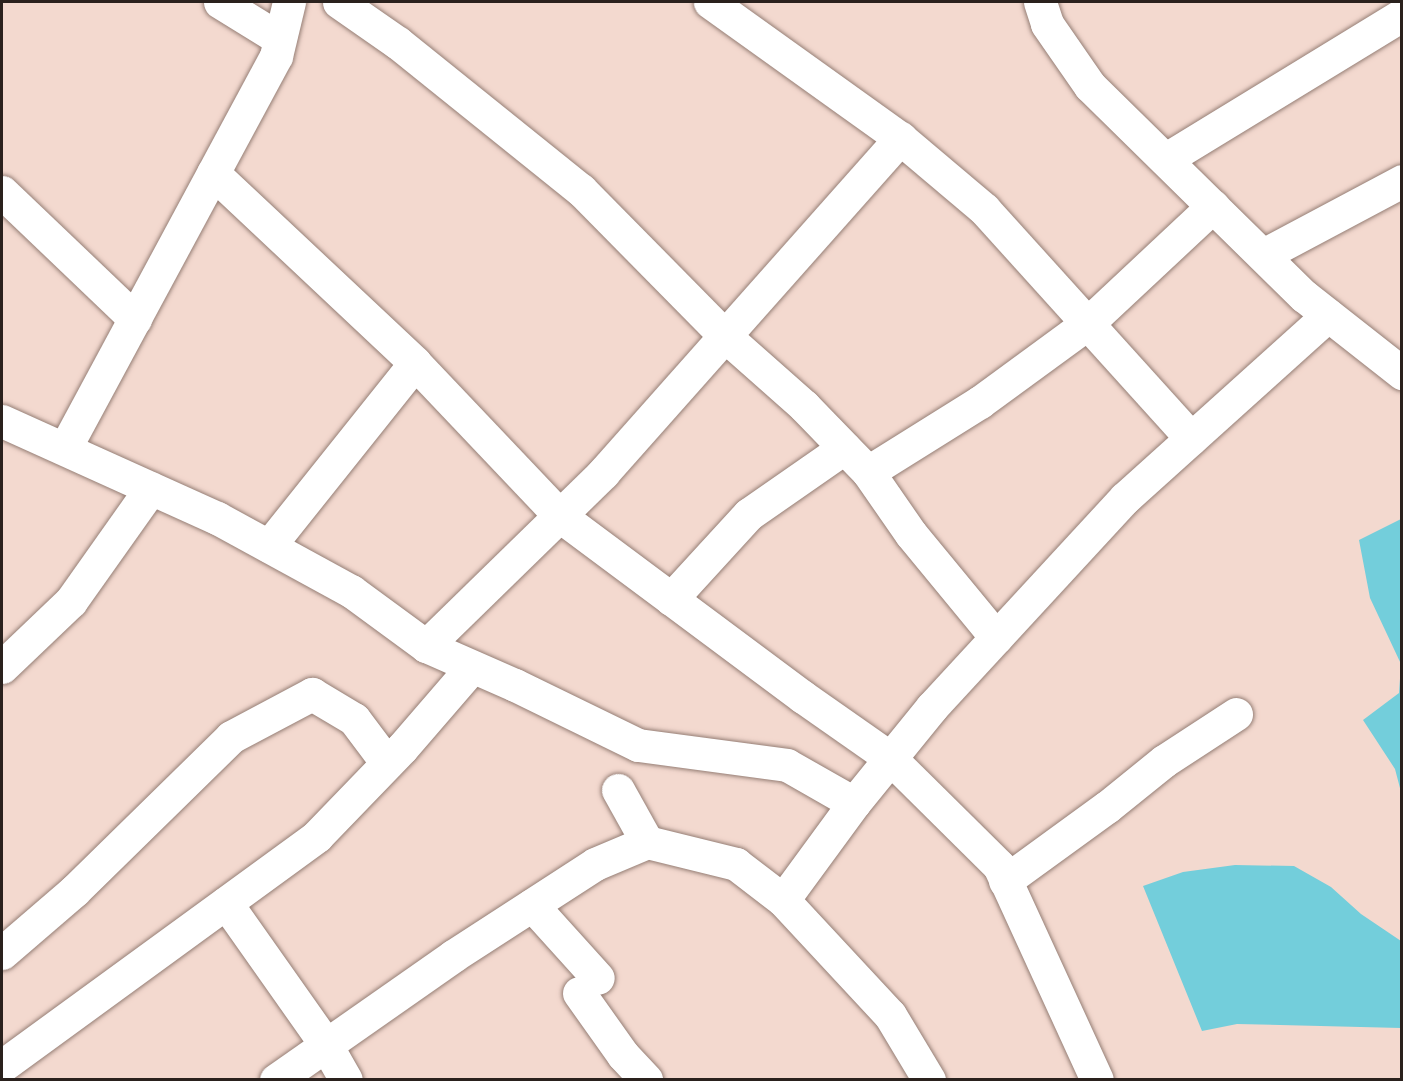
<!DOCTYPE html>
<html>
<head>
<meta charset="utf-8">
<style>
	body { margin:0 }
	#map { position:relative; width:1403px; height:1081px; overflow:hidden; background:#f3d9cf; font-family:"Public Sans",sans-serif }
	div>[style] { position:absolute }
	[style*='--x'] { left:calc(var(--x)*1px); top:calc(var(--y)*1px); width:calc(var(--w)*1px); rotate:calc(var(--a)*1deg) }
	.water>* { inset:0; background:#73cedb }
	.roads { filter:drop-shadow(0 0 2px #957e75) drop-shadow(0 0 2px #957e75) }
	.minor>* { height:33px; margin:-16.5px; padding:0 16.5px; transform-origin:16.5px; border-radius:16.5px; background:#fff }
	span { translate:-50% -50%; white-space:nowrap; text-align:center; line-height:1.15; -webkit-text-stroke:5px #f3d9cf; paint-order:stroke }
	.frame { position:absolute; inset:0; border:3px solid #2a211d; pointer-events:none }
</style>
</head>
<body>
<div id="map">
	<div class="water">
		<i style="clip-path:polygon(1401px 519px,1401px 792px,1395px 769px,1363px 720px,1399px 693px,1401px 664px,1370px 598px,1359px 540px)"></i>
		<i style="clip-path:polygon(1235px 865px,1294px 866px,1331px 887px,1361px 914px,1401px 941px,1401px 1028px,1237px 1024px,1202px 1031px,1143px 886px,1183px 872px)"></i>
	</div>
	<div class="roads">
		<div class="minor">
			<i style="--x:220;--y:2;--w:70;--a:31.7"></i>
			<i style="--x:339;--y:2;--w:72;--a:34.8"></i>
			<i style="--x:398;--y:43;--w:235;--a:38.8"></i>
			<i style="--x:581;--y:190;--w:205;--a:45.4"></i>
			<i style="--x:725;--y:336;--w:106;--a:41.5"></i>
			<i style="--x:804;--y:406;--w:92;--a:45.9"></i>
			<i style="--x:868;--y:472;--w:75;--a:55.3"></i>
			<i style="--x:911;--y:534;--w:134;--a:50.5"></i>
			<i style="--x:710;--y:2;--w:234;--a:35.6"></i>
			<i style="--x:900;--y:138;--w:110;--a:40.2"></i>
			<i style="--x:984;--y:209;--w:309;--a:47.9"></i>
			<i style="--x:1040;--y:2;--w:23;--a:72"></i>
			<i style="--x:1047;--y:24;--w:75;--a:55.3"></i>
			<i style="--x:1090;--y:86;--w:300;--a:44.5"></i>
			<i style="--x:1304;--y:296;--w:125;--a:38.2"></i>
			<i style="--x:1166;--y:159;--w:276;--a:-31.4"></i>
			<i style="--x:213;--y:173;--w:277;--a:43.2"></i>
			<i style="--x:415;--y:363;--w:234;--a:128.6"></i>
			<i style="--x:2;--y:192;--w:184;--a:43.7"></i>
			<i style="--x:1263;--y:255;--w:157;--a:-28"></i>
			<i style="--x:415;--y:363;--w:211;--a:46.5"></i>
			<i style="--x:560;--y:516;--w:303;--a:36.7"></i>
			<i style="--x:803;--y:697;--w:106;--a:35"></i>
			<i style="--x:890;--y:758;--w:153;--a:44.7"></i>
			<i style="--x:999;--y:866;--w:235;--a:65.4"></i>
			<i style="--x:2;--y:421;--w:236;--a:24.3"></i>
			<i style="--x:217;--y:518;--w:153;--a:28.6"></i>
			<i style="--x:351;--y:591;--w:93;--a:36.3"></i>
			<i style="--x:426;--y:646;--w:97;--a:23.7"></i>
			<i style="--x:515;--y:685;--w:137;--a:26"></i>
			<i style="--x:638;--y:745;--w:150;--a:7.6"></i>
			<i style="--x:787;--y:765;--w:77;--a:29.6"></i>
			<i style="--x:65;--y:448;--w:445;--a:-61.7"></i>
			<i style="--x:276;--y:56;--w:56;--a:-76.5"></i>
			<i style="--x:868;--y:472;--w:132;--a:-32"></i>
			<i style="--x:980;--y:402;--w:134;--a:-36.2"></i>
			<i style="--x:1088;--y:323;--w:171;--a:-43.1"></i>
			<i style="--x:671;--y:599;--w:115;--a:-47.5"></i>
			<i style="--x:749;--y:514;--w:116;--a:-34.8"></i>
			<i style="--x:426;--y:646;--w:248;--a:-44.3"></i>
			<i style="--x:603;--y:473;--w:448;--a:-48.4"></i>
			<i style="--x:2;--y:667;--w:95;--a:-43.7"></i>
			<i style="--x:71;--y:601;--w:138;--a:-54.7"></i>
			<i style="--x:618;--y:790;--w:60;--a:60.9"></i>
			<i style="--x:1005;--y:881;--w:126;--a:-36"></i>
			<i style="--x:1107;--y:807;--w:73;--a:-38.9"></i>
			<i style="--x:1164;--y:761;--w:86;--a:-33.1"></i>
			<i style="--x:783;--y:900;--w:120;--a:-53.8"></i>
			<i style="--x:854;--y:803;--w:124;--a:-50.9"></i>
			<i style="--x:932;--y:707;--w:284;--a:-47.3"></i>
			<i style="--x:1125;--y:498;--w:273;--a:-42"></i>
			<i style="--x:226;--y:903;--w:174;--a:54.8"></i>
			<i style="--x:326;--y:1045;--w:40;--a:60.3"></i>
			<i style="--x:532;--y:905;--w:98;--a:47.9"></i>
			<i style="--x:2;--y:953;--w:95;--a:-40.7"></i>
			<i style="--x:74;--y:891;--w:220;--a:-44.4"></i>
			<i style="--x:231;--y:737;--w:92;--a:-28"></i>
			<i style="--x:312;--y:694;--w:49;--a:30.8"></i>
			<i style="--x:354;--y:719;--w:55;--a:53.1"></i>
			<i style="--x:579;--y:993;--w:76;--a:54.6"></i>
			<i style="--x:623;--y:1055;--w:34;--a:47"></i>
			<i style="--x:2;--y:1066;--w:390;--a:-36.1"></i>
			<i style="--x:317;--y:836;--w:122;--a:-46"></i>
			<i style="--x:402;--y:748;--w:107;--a:-49.2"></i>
			<i style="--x:276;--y:1080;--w:216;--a:-35"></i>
			<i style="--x:453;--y:956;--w:169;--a:-32.9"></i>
			<i style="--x:595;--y:864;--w:56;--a:-22.9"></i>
			<i style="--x:647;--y:842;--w:92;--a:13.9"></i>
			<i style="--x:736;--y:864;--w:59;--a:37.5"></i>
			<i style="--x:783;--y:900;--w:157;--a:47.1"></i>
			<i style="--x:890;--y:1015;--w:76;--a:59"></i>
		</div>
	</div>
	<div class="frame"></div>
</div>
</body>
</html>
